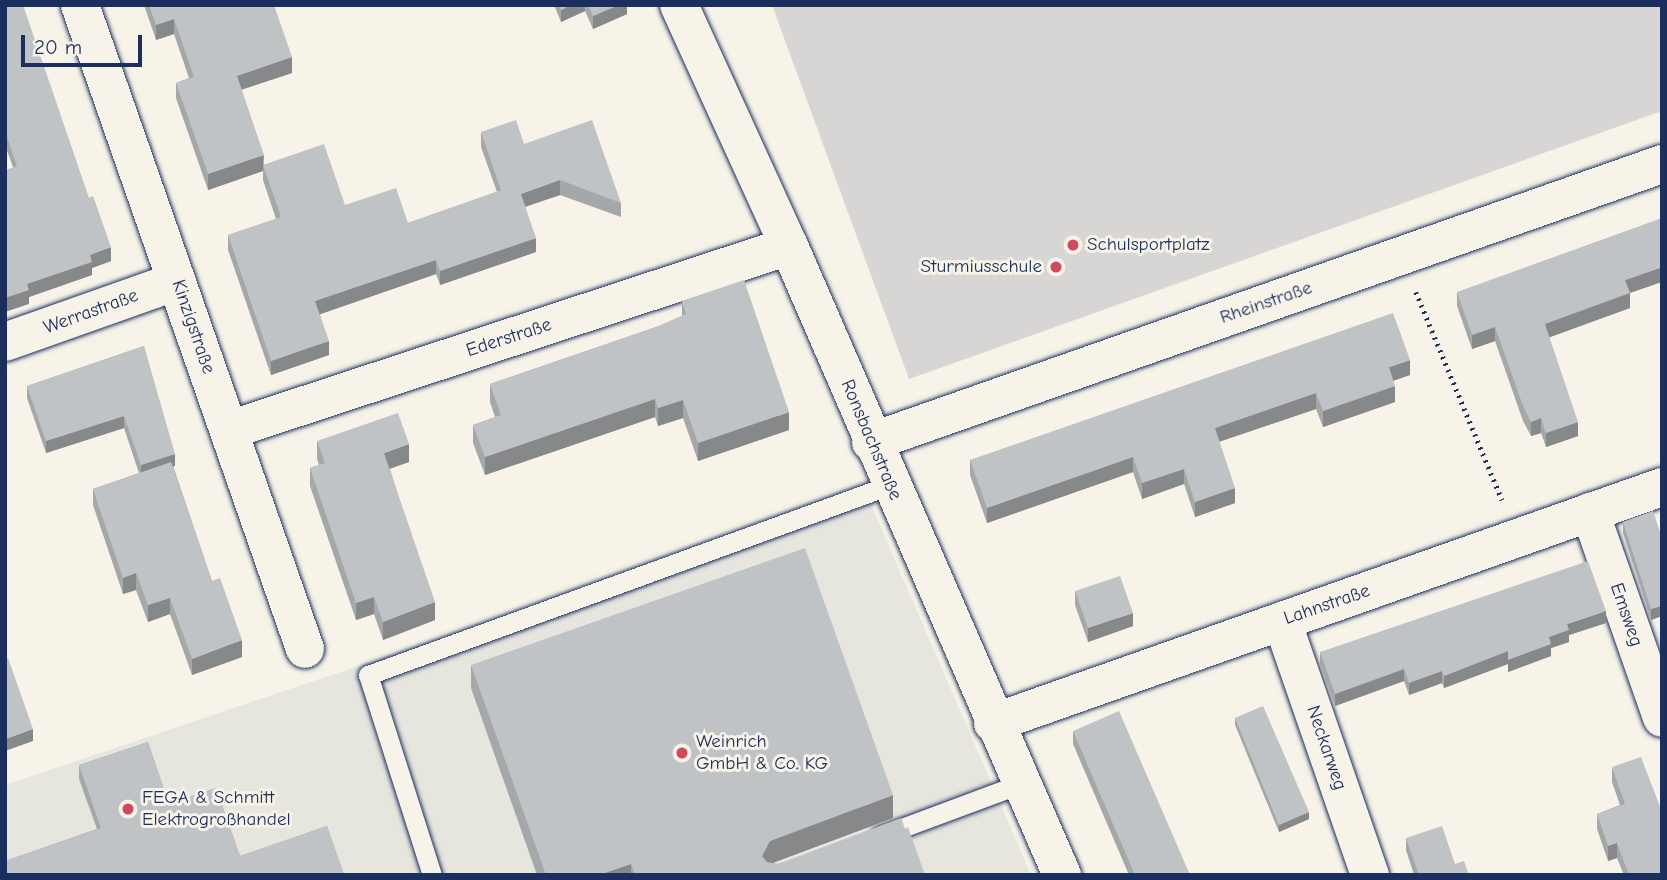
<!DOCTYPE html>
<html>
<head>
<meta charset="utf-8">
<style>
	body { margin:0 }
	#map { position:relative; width:1667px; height:880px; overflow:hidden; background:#f7f3e8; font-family:"Comic Neue",sans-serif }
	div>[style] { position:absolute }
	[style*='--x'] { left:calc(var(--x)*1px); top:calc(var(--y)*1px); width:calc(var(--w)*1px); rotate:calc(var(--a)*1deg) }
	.built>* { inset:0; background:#e6e5de }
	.green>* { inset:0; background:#d7d6d4 }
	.path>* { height:4.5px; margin-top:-2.25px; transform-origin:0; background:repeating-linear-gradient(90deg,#1b2f5e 0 2px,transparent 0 7px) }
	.roads { filter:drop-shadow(0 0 2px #1b2f5e) drop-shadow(0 0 2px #1b2f5e) }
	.lane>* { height:19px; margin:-9.5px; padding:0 9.5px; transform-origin:9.5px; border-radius:9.5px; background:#f7f3e8 }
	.street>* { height:38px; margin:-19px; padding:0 19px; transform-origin:19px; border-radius:19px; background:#f7f3e8 }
	.wall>* { inset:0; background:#a5a8a9 }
	.shaded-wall>* { inset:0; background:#86888a }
	.building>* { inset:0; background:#c0c3c5 }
	.dots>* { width:19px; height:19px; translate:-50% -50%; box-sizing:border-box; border:4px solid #f7f3e8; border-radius:50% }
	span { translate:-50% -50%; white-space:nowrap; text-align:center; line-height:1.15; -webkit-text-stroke:6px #f7f3e8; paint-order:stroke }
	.poi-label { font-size:19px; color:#1b2f5e }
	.left { translate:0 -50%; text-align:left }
	.right { translate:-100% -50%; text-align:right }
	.street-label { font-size:19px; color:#1b2f5e }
	.frame { position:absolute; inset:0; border:7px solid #1b2f5e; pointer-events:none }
	.scale { position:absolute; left:21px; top:35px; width:121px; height:32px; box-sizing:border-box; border:4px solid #1b2f5e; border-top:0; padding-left:9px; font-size:21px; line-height:24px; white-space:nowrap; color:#1b2f5e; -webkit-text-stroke:5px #f7f3e8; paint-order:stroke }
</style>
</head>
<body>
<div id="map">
	<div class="built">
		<i style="clip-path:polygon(867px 495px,1031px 875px,5px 875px,5px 785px)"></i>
	</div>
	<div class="green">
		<i style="clip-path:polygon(772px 5px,1662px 5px,1662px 111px,909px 379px)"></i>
	</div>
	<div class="path">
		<i style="--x:1416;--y:292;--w:225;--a:67.5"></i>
	</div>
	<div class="roads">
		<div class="lane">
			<i style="--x:880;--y:836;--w:149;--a:-20.4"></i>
			<i style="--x:432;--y:875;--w:210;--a:-107.7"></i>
			<i style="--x:368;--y:675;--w:556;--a:-20"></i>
		</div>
		<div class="street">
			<i style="--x:80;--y:5;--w:682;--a:70.74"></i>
			<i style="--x:679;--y:5;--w:265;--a:65.5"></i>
			<i style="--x:789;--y:246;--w:686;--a:66.54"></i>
			<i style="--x:5;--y:342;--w:182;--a:-19.5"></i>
			<i style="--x:229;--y:430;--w:589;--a:-18.19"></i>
			<i style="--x:871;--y:442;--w:838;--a:-19.36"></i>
			<i style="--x:1590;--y:512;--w:218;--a:70.7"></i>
			<i style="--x:1282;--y:621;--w:269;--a:70.9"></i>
			<i style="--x:993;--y:723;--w:709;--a:-19.43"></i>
		</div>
	</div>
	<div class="wall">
		<i style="clip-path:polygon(5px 5px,111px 261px,92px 268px,92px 275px,29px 297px,29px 304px,13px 167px,5px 145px)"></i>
		<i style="clip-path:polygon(144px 5px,274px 5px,292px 73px,241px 90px,264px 165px,345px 205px,408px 223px,497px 192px,481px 147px,481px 132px,524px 144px,621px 203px,621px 217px,560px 195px,525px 207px,536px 252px,440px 285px,436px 274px,320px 314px,329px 355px,271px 375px,228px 250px,228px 235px,276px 219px,263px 180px,263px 171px,208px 190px,176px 98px,176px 83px,189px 78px,174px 34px,156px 40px)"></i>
		<i style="clip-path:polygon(554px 5px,627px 5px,627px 14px,593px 29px,585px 11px,561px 22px)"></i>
		<i style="clip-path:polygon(1457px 292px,1630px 293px,1630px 308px,1549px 337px,1578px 436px,1546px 447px,1541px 433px,1531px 436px,1523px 421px,1495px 341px,1472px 349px,1457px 306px)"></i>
		<i style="clip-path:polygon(682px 301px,789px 430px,698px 461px,683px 418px,658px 426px,655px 417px,485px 475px,473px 443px,473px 425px,495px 417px,490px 402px,490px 384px,659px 326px,682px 316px)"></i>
		<i style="clip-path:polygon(144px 346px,175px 466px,173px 466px,212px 581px,242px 657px,192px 675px,170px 614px,148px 622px,136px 590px,123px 594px,93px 505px,93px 489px,139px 473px,124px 428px,46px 453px,27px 398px,27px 386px)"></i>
		<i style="clip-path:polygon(1410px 375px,1393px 381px,1395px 402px,1323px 427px,1316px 409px,1219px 442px,1235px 503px,1195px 517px,1184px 484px,1142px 499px,1133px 472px,987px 523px,970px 475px,970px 460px)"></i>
		<i style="clip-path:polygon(317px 441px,409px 462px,390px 469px,435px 620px,383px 640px,374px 614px,356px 620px,310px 486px,310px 468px,319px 465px,317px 459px)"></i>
		<i style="clip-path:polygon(1623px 522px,1662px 534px,1662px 616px,1651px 620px,1623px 533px)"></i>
		<i style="clip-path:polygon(1075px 591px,1133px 626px,1088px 642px,1075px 605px)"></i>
		<i style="clip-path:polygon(1606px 623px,1569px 635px,1569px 642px,1551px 648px,1551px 656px,1508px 672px,1508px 664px,1444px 688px,1442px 683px,1409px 695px,1404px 681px,1335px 706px,1320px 665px,1320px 652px)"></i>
		<i style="clip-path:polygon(471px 665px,893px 818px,772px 863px,778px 864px,905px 829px,925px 875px,537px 875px,471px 688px)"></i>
		<i style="clip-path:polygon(1235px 718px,1309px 819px,1279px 832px,1235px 725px)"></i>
		<i style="clip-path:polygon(1073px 731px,1190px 875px,1129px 875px,1073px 744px)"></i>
		<i style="clip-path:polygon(148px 742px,169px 804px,216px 788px,240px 856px,327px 826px,344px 875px,5px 875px,5px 861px,97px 829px,79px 779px,79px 765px)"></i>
		<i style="clip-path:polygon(1612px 767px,1662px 875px,1624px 875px,1617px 858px,1608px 861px,1597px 829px,1597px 814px,1620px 805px,1612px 782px)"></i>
		<i style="clip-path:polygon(1406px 838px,1455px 864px,1469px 875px,1414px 875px,1406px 850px)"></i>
	</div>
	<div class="shaded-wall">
		<i style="clip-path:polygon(571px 5px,585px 5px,585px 11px,561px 22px,561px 10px)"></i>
		<i style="clip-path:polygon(619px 5px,627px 5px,627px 14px,593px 29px,593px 16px)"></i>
		<i style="clip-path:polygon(174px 19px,174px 34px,156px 40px,156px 25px)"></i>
		<i style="clip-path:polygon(292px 57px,292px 73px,237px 91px,237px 76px)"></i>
		<i style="clip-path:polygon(264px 155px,263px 171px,208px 190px,208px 174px)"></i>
		<i style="clip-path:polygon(560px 180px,560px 195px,521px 208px,521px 194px)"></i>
		<i style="clip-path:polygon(536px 238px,536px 252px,440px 285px,440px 271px)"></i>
		<i style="clip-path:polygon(111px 247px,111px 261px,92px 268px,92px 275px,29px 297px,29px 304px,5px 312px,5px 298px,27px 284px,90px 255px)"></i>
		<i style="clip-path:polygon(436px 260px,436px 274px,315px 316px,315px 301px)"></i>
		<i style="clip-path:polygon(1662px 267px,1662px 282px,1630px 293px,1630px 308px,1545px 339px,1545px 324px,1625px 280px)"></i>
		<i style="clip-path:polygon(1495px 327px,1495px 341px,1472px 349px,1472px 335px)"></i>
		<i style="clip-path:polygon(329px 341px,329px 355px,271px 375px,271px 361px)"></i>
		<i style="clip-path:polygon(1410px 360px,1410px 375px,1389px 382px,1389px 367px)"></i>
		<i style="clip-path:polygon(1395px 386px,1395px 402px,1323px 427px,1323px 411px)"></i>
		<i style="clip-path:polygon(1316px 393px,1316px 409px,1215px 443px,1215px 428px)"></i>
		<i style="clip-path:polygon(655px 399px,655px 417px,485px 475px,485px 457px)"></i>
		<i style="clip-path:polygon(683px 400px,683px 418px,658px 426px,658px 408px)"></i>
		<i style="clip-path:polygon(789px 412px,789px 430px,698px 461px,698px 443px)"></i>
		<i style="clip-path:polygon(124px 416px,124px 428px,46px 453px,46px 441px)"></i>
		<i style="clip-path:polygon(1541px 418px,1541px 433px,1531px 436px,1531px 422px)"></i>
		<i style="clip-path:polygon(1578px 422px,1578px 436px,1546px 447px,1546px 433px)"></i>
		<i style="clip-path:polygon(409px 444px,409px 462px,384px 470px,384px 453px)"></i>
		<i style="clip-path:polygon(175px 454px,175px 466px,141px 477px,141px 465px)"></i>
		<i style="clip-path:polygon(1133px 457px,1133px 472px,987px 523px,987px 508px)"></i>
		<i style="clip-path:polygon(1184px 469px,1184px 484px,1142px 499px,1142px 483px)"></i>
		<i style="clip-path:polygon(1235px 488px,1235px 503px,1195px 517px,1195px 502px)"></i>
		<i style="clip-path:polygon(136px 573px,136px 590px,123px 594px,123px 578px)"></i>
		<i style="clip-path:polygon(374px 597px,374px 614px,356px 620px,356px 603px)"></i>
		<i style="clip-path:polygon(170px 598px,170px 614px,148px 622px,148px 605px)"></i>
		<i style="clip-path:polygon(435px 602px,435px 620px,383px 640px,383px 622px)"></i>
		<i style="clip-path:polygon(1662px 606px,1662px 616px,1651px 620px,1651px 609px)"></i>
		<i style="clip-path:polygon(1606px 611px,1606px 623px,1569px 635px,1569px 642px,1551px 648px,1551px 656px,1508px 672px,1508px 660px,1549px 637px,1567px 624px)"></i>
		<i style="clip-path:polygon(1133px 613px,1133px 626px,1088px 642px,1088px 628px)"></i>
		<i style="clip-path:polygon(242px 640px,242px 657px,192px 675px,192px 659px)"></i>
		<i style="clip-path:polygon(1508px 651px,1508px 664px,1444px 688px,1444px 676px)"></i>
		<i style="clip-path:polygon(1404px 669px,1404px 681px,1335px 706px,1335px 694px)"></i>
		<i style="clip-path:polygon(1442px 671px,1442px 683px,1409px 695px,1409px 683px)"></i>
		<i style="clip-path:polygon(33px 729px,33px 741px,5px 751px,5px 739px)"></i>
		<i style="clip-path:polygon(893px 795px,893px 818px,770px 864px,764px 875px,762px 856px,770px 841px)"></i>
		<i style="clip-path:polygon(1309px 812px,1309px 819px,1279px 832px,1279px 825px)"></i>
		<i style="clip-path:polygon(1617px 843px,1617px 858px,1608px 861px,1608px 846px)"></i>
		<i style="clip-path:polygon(631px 864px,631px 875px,599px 875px)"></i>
	</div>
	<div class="building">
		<i style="clip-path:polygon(5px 5px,23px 5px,89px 198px,93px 196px,111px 247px,90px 255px,92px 262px,27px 284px,29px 290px,5px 298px,5px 170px,17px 166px,5px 131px)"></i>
		<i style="clip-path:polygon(149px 5px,274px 5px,292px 57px,237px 76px,264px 155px,208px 174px,176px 83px,194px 77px,174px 19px,156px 25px)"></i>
		<i style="clip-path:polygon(559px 5px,571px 5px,561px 10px)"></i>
		<i style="clip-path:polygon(588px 5px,619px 5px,593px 16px)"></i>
		<i style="clip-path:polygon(516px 120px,524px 144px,592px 120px,621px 203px,560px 180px,521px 194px,536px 238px,440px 271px,436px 260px,315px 301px,329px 341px,271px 361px,228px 235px,281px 217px,263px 165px,324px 144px,345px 205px,396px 188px,408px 223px,501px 190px,481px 132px)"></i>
		<i style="clip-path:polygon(1662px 218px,1662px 267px,1625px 280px,1630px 293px,1545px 324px,1578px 422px,1546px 433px,1541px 418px,1531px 422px,1523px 406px,1495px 327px,1472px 335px,1457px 292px)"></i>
		<i style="clip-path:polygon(744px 280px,789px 412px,698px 443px,683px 400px,658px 408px,655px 399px,485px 457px,473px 425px,501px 415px,490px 384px,659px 326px,686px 314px,682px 301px)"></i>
		<i style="clip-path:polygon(1393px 313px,1410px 360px,1389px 367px,1395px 386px,1323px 411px,1316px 393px,1215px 428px,1235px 488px,1195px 502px,1184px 469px,1142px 483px,1133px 457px,987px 508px,970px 460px)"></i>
		<i style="clip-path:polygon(144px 346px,175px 454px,141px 465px,124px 416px,46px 441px,27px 386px)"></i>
		<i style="clip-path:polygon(398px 413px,409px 444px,384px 453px,435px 602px,383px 622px,374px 597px,356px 603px,310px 468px,325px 463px,317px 441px)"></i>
		<i style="clip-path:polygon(171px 462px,212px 581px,220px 578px,242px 640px,192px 659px,170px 598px,148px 605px,136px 573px,123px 578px,93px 489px)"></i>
		<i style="clip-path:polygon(1653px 511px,1661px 535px,1662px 534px,1662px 606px,1651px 609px,1623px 522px)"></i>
		<i style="clip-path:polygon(805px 548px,893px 795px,770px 841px,762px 856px,767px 862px,778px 864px,901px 818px,905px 829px,908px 827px,925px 875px,635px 875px,631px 864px,599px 875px,546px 875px,471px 665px)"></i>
		<i style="clip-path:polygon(1588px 561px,1606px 611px,1567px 624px,1569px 630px,1549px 637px,1551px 644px,1508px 660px,1508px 651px,1444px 676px,1442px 671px,1409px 683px,1404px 669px,1335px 694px,1320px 652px)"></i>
		<i style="clip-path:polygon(1120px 576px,1133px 613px,1088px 628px,1075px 591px)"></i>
		<i style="clip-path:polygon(8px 658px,33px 729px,5px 739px,5px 659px)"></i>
		<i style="clip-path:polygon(1263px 706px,1309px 812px,1279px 825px,1235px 718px)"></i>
		<i style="clip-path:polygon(1119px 711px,1190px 875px,1135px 875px,1073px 731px)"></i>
		<i style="clip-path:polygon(148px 742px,169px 804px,216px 788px,240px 856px,327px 826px,344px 875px,5px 875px,5px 861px,101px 828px,79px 765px)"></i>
		<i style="clip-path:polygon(1641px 757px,1662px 812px,1662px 875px,1629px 875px,1617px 843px,1608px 846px,1597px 814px,1625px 804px,1612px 767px)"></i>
		<i style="clip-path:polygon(1442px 826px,1455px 864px,1464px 861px,1469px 875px,1419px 875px,1406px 838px)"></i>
	</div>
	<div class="dots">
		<i style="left:1073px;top:245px;background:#d1495b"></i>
		<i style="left:1056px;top:267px;background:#d1495b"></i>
		<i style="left:682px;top:753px;background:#d1495b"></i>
		<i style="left:128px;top:809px;background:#d1495b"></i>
	</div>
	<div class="poi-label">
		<span class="left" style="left:1087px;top:245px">Schulsportplatz</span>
		<span class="right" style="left:1042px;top:267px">Sturmiusschule</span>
		<span class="left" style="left:696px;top:753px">Weinrich<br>GmbH &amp; Co. KG</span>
		<span class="left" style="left:142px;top:809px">FEGA &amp; Schmitt<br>Elektrogroßhandel</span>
	</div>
	<div class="street-label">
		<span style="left:1266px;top:303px;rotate:-19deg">Rheinstraße</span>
		<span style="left:91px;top:312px;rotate:-20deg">Werrastraße</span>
		<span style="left:193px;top:327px;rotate:71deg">Kinzigstraße</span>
		<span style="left:509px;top:338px;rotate:-18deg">Ederstraße</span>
		<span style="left:871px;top:440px;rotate:67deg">Ronsbachstraße</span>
		<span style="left:1327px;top:605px;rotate:-19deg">Lahnstraße</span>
		<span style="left:1626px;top:615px;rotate:71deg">Emsweg</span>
		<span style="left:1326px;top:748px;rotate:71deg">Neckarweg</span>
	</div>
	<div class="frame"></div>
	<div class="scale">20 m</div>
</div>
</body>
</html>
